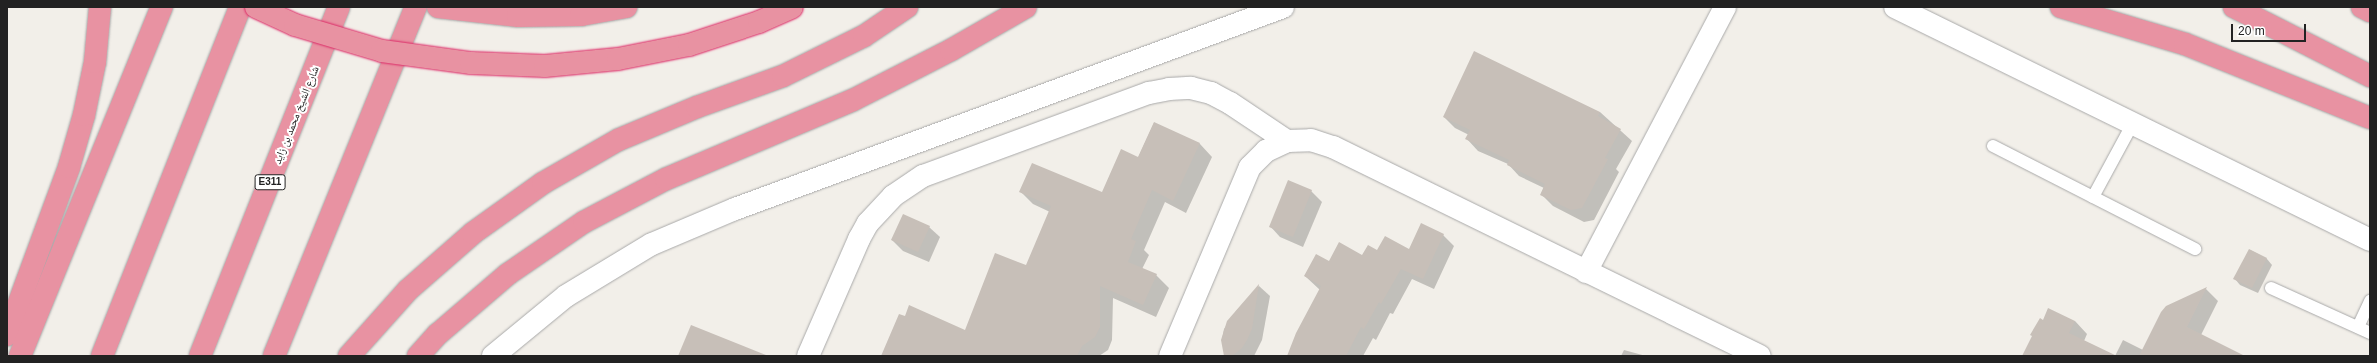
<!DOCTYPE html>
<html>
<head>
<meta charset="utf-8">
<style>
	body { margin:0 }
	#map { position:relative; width:2377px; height:363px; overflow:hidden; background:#f2efe9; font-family:Helvetica,"Noto Naskh Arabic",sans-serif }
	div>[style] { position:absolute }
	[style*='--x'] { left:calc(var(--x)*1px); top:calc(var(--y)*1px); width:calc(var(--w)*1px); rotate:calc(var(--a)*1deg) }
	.shadow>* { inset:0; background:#0003 }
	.building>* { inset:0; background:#c7bfb8 }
	.roads { filter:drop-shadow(0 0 1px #a9a9a9) drop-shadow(0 0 1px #a9a9a9) }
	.lane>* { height:12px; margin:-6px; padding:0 6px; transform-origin:6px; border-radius:6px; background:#fff }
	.street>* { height:22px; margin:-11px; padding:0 11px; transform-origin:11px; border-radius:11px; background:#fff }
	.highway>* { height:22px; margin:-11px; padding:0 11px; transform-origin:11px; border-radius:11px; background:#e892a2 }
	.bridges { filter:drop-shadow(0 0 1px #dc2a67) drop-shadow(0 0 1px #dc2a67) }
	.highway-bridge>* { height:22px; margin:-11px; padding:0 11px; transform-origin:11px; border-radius:11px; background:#e892a2 }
	span { translate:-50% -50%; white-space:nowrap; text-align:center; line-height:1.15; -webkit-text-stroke:4px #fff; paint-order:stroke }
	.shield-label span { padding:1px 3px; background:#fff; border:1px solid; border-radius:3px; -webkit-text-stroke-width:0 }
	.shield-label { font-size:10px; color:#222; font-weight:700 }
	.street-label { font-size:11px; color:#222 }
	.frame { position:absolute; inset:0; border:8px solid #222; pointer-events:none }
	.scale { position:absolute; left:2231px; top:24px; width:75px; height:18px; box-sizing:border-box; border:2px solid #222; border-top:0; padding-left:5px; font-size:12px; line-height:14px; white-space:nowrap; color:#222; -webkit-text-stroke:3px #fff; paint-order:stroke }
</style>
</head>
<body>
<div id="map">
	<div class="shadow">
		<i style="clip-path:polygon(1600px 112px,1632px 141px,1616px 169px,1619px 172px,1594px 220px,1584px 222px,1553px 206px,1541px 194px,1544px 188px,1519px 176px,1508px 164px,1478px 151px,1467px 139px,1469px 135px,1455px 128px,1444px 117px)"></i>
		<i style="clip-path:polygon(1154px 123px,1200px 144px,1212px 157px,1186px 213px,1165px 202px,1144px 250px,1149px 255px,1142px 269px,1156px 275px,1169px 288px,1156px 317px,1113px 298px,1112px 340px,1108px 350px,1099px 356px,882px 356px,965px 331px,1027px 266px,1050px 212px,1033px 204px,1021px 192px,1102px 193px,1138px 158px)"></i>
		<i style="clip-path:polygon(1311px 191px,1322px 202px,1303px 247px,1280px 237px,1270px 226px)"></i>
		<i style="clip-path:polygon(929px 227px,940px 237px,929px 262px,903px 251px,892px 240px)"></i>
		<i style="clip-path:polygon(1443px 235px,1454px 246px,1434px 289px,1412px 279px,1393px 314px,1390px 313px,1376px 340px,1373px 338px,1363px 356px,1294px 356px,1320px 290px,1305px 276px,1329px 262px,1363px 256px,1378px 251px,1410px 250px)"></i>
		<i style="clip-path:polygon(2250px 250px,2267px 259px,2272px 265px,2258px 293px,2240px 285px,2235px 279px)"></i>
		<i style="clip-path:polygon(1259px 286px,1270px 296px,1262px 340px,1254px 356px,1225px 356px,1222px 340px,1224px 329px,1237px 310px)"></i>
		<i style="clip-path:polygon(2206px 289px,2218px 301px,2201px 335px,2243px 356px,2023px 356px,2043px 321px,2075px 321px,2087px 334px,2084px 341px,2115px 356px,2123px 340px,2143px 350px,2166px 307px)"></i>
		<i style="clip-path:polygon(1624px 350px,1646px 356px,1621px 356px)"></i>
	</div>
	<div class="building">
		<i style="clip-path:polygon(1474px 51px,1600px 112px,1598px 116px,1621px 129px,1605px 158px,1608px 159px,1582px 208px,1571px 210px,1540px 195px,1545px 184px,1507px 165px,1509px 160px,1465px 139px,1470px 130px,1443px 117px)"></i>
		<i style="clip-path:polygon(1154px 122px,1200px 143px,1173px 201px,1152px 190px,1131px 239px,1136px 241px,1128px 262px,1157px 274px,1143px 305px,1100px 286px,1100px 327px,1095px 337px,1082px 346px,1077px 356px,881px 356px,899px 314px,905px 316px,909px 305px,965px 330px,995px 253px,1026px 265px,1051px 206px,1019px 192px,1032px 163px,1102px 192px,1121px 149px,1138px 157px)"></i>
		<i style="clip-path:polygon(1288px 180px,1312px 190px,1293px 237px,1269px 227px)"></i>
		<i style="clip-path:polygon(903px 214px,930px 226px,918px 252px,891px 240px)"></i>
		<i style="clip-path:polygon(1421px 223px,1444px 234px,1423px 279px,1401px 269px,1381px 304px,1379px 302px,1364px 329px,1361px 327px,1346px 356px,1287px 356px,1296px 333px,1321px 286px,1304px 276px,1316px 254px,1329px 261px,1339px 242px,1362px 255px,1368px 245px,1377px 250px,1385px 236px,1409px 249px)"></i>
		<i style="clip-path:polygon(2249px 249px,2267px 258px,2252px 288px,2233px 279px)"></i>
		<i style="clip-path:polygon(1259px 284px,1252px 329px,1247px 340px,1242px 348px,1232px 356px,1224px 356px,1221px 340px,1227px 321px)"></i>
		<i style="clip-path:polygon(2207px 287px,2187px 327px,2245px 356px,2139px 356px,2161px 312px,2166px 306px)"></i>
		<i style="clip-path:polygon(2048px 308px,2075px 321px,2069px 333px,2117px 356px,2022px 356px,2032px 336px,2030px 335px,2040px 318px,2043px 320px)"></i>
		<i style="clip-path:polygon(691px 325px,766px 355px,765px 356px,678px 356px)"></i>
	</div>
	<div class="roads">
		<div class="lane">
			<i style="--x:1993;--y:146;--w:227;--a:27"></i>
			<i style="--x:2093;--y:197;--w:84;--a:-61.6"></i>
			<i style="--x:2271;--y:288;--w:109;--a:24.4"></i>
			<i style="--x:2358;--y:327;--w:29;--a:-65"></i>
		</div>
		<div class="street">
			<i style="--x:1895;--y:7;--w:529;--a:26.13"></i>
			<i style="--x:1586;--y:272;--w:299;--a:-62.3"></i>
			<i style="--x:493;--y:356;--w:94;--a:-39.4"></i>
			<i style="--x:566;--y:296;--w:100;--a:-31.2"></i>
			<i style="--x:652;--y:244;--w:90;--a:-22.9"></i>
			<i style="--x:735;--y:209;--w:584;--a:-20.23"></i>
			<i style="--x:808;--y:356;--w:128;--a:-66.4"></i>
			<i style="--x:859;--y:239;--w:18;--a:-61"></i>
			<i style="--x:868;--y:223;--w:37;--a:-47"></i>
			<i style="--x:893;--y:196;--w:36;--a:-34"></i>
			<i style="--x:923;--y:176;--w:241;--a:-20.2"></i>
			<i style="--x:1149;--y:93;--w:20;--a:-11"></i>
			<i style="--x:1169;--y:89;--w:22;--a:-3"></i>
			<i style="--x:1191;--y:88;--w:21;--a:14"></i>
			<i style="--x:1211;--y:93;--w:21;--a:28"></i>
			<i style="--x:1230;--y:103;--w:69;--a:33.7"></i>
			<i style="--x:1170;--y:356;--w:205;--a:-67.1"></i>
			<i style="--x:1250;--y:167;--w:23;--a:-45"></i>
			<i style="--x:1266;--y:151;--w:23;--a:-25"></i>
			<i style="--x:1287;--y:141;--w:24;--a:-2"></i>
			<i style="--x:1311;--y:140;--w:23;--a:18"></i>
			<i style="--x:1333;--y:147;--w:475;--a:26.1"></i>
		</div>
		<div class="highway">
			<i style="--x:438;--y:7;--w:81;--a:6.4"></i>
			<i style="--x:518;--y:16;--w:63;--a:-0.9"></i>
			<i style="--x:581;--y:15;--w:46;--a:-10.1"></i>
			<i style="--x:2061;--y:7;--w:129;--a:16.6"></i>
			<i style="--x:2185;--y:44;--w:199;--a:21.8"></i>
			<i style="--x:2234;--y:7;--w:153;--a:26.9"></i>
			<i style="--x:2362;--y:7;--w:9;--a:27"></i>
			<i style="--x:7;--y:335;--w:179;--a:-69.7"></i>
			<i style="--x:69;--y:167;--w:54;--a:-73.9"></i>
			<i style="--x:84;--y:115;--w:54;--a:-78.3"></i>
			<i style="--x:95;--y:62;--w:55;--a:-84.8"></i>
			<i style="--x:20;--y:356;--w:377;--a:-67.9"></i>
			<i style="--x:102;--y:356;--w:375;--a:-68.4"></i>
			<i style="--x:200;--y:356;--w:376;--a:-68.3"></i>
			<i style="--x:274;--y:356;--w:377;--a:-67.9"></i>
			<i style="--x:349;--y:356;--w:89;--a:-48.2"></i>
			<i style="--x:408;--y:290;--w:86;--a:-41.2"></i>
			<i style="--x:473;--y:233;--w:86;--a:-35.5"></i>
			<i style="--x:543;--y:183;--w:86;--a:-29.8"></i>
			<i style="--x:618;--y:140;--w:86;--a:-22.7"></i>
			<i style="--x:697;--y:107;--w:91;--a:-19.8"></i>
			<i style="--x:783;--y:76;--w:90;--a:-26.3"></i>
			<i style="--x:864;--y:36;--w:52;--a:-34"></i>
			<i style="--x:418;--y:356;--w:30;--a:-48"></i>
			<i style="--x:438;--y:334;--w:92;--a:-40.6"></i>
			<i style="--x:508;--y:274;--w:92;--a:-34.4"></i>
			<i style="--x:584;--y:222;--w:93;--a:-27.7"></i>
			<i style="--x:666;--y:179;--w:203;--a:-22.9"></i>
			<i style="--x:853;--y:100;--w:110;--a:-27"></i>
			<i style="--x:951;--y:50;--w:86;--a:-29.8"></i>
		</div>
	</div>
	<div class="bridges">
		<div class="highway-bridge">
			<i style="--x:256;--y:7;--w:43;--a:24.8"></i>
			<i style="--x:295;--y:25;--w:91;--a:16.6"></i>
			<i style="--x:382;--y:51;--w:90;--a:7.7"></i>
			<i style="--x:471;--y:63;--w:74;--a:2.3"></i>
			<i style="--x:545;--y:66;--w:73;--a:-5.5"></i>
			<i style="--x:618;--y:59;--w:72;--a:-11.2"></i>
			<i style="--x:689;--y:45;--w:74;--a:-18.2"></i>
			<i style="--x:759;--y:22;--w:36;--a:-24"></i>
		</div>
	</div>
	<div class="shield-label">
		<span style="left:270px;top:182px">E311</span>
	</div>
	<div class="street-label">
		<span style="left:296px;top:115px;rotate:-68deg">شارع الشيخ محمد بن زايد</span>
	</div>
	<div class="frame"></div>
	<div class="scale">20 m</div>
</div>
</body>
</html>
